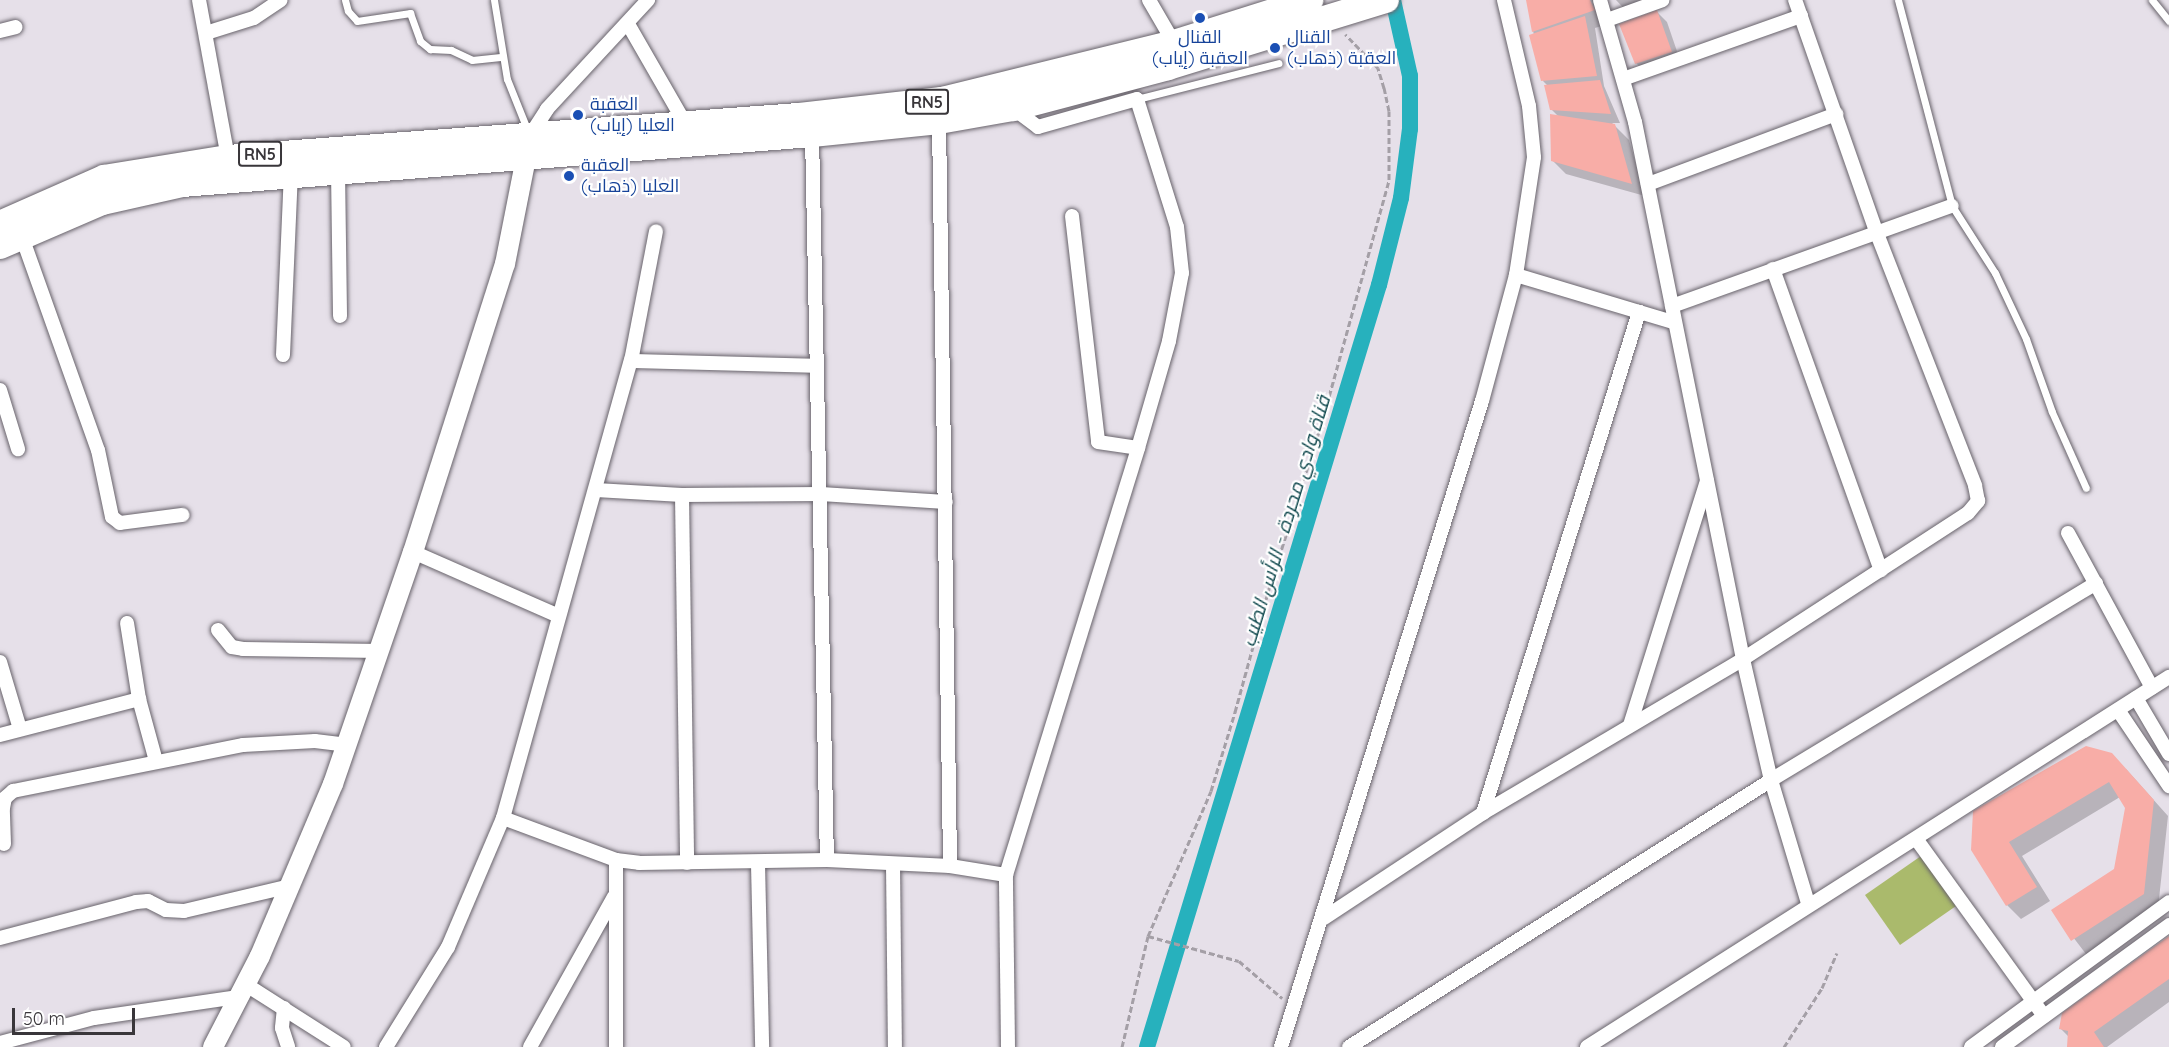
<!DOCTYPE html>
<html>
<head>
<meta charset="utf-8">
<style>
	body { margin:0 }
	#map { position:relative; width:2169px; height:1047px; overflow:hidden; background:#e6e0e9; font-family:Quicksand,Cairo,sans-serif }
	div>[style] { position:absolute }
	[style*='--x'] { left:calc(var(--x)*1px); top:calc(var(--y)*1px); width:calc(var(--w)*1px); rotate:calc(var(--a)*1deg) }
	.green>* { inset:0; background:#aaba6c }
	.shadow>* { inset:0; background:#0003 }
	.canal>* { height:16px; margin:-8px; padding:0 8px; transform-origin:8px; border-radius:8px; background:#27b1bd }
	.building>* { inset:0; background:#f8ada7 }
	.path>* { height:3px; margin-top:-1.5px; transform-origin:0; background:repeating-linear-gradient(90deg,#a49fa6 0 6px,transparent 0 9px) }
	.roads { filter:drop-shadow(0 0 2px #68636b) drop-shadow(0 0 2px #68636b) }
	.lane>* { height:7px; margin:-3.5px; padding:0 3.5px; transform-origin:3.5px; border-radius:3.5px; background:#fff }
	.street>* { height:14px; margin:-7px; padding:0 7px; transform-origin:7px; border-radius:7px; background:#fff }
	.secondary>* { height:20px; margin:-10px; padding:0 10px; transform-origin:10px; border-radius:10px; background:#fff }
	.highway>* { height:26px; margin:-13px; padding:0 13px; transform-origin:13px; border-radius:13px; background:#fff }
	.dots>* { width:16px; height:16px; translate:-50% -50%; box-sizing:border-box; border:3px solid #fff; border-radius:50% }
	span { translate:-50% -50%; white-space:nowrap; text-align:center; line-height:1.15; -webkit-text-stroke:4.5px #fff; paint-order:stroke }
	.shield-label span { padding:2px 4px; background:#fff; border:2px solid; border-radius:4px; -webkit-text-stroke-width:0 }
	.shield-label { font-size:16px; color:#39363a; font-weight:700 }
	.transit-label { font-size:18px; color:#164399 }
	.left { translate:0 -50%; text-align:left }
	.water-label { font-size:20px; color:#124a4f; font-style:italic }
	.scale { position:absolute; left:12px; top:1008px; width:123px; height:27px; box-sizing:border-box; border:3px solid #39363a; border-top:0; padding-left:8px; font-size:18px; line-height:21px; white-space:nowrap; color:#39363a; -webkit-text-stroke:4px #fff; paint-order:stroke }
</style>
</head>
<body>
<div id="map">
	<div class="green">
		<i style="clip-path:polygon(1921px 856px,1956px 906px,1900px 945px,1865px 895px)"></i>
	</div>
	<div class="shadow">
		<i style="clip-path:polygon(1527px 0,1597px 0,1608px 24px,1595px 28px,1604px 86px,1620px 123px,1612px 123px,1629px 140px,1645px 196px,1566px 174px,1552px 160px,1559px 117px,1551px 109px,1548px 86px,1543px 81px)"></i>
		<i style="clip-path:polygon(1616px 0,1670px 0,1632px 17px)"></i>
		<i style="clip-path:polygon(1657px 12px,1667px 22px,1681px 63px,1647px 74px,1636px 63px)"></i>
		<i style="clip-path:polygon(2126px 769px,2168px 816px,2158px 908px,2086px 954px,2053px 911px,2115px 870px,2127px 808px,2120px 797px,2022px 856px,2050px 901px,2021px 919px,2007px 905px,1973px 849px)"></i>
		<i style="clip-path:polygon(2169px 937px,2169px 1002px,2107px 1047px,2069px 1047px,2068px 1036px,2061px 1029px)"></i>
	</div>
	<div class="canal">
		<i style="--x:1147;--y:1047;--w:797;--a:-73.07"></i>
		<i style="--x:1379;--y:285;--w:90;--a:-75.8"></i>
		<i style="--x:1401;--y:198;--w:70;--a:-82.6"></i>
		<i style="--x:1410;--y:129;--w:53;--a:-90"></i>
		<i style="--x:1410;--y:76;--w:78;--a:-102.6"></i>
	</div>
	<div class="building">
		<i style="clip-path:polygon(1526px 0,1590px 0,1595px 10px,1532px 32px)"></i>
		<i style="clip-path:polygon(1657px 10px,1672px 52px,1635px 64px,1619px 24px)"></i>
		<i style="clip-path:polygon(1585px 16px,1597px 76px,1541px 81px,1529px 35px)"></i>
		<i style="clip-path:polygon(1600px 80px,1611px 114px,1550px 110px,1544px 85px)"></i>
		<i style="clip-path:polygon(1550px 114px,1615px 124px,1632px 184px,1551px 161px)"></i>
		<i style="clip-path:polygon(2086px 746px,2112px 753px,2154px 800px,2144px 894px,2071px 941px,2051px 910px,2114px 869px,2125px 808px,2109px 782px,2009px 842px,2037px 887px,2006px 906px,1971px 850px,1973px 811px)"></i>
		<i style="clip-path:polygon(2169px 936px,2169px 979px,2094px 1032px,2104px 1047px,2067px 1047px,2068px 1031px,2059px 1029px,2062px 1013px)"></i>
	</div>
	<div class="path">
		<i style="--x:1148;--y:936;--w:94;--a:15.4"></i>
		<i style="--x:1239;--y:961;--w:57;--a:40.7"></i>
		<i style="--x:1122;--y:1047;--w:114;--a:-76.8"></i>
		<i style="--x:1148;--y:936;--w:158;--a:-66.5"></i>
		<i style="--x:1211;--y:791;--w:83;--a:-73.1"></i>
		<i style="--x:1235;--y:712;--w:124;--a:-74.6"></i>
		<i style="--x:1268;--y:592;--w:178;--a:-72.4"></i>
		<i style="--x:1322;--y:422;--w:251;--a:-74.5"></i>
		<i style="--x:1389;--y:180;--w:69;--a:-90"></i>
		<i style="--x:1389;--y:111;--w:24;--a:-102"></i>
		<i style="--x:1384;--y:88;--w:21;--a:-107"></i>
		<i style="--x:1378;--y:68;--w:47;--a:-134.1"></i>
		<i style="--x:1784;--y:1047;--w:70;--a:-57.2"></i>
		<i style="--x:1822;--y:988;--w:38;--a:-67"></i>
	</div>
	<div class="roads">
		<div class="lane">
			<i style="--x:345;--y:0;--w:11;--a:75"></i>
			<i style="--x:348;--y:11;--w:13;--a:48"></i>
			<i style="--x:357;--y:21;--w:54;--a:-8.6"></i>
			<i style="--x:410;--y:13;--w:30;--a:70"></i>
			<i style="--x:420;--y:41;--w:13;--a:39"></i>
			<i style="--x:430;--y:49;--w:21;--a:3"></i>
			<i style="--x:451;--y:50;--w:23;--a:25"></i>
			<i style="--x:472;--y:60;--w:31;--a:-6"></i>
			<i style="--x:494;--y:0;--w:80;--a:80.7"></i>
			<i style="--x:507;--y:79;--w:54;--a:68.2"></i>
			<i style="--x:1898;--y:0;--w:213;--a:75.3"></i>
			<i style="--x:1952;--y:206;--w:80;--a:57.3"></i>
			<i style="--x:1995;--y:273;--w:73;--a:64.8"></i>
			<i style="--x:2026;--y:339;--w:77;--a:70.4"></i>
			<i style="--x:2052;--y:412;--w:83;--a:65.9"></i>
			<i style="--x:2152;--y:0;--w:27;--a:51"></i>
			<i style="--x:1137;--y:99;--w:146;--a:-14.2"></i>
		</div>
		<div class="street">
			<i style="--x:199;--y:0;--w:161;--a:79.6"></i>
			<i style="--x:1149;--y:0;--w:50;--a:59.8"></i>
			<i style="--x:1600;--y:0;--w:127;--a:74"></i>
			<i style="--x:1635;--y:122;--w:548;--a:78.63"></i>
			<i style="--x:1743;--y:659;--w:124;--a:77"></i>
			<i style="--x:1771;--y:780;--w:128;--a:73.3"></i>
			<i style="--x:1607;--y:20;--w:59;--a:-19.7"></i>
			<i style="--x:628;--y:24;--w:116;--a:60.1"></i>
			<i style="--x:0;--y:31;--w:16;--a:-14"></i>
			<i style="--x:206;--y:33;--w:50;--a:-17.4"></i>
			<i style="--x:254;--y:18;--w:32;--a:-34"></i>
			<i style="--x:1623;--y:79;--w:189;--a:-19.5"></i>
			<i style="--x:939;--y:121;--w:745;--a:89.15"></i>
			<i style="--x:531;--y:134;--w:30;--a:-57"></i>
			<i style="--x:547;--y:109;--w:149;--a:-47.2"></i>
			<i style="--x:812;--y:134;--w:726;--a:88.82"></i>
			<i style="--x:338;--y:171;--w:145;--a:89.2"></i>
			<i style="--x:1648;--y:184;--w:201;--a:-20.4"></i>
			<i style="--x:1072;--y:216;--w:227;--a:83.4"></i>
			<i style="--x:1098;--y:442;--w:40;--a:8.5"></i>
			<i style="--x:22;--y:237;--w:226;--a:70.4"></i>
			<i style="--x:98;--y:450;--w:68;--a:78.2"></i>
			<i style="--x:112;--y:517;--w:10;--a:37"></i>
			<i style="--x:120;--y:523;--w:63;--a:-7.4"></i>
			<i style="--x:1773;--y:269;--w:320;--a:70.3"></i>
			<i style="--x:1516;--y:275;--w:164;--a:16.7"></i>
			<i style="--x:1672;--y:306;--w:297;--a:-19.7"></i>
			<i style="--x:283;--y:355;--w:180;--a:-87.5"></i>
			<i style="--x:631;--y:361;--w:185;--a:1.5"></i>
			<i style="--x:0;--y:390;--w:62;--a:73"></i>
			<i style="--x:596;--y:490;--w:86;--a:3.3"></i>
			<i style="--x:682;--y:495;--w:139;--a:-0.4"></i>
			<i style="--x:821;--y:494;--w:125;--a:3.7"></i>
			<i style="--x:682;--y:495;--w:368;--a:89.2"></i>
			<i style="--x:2068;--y:533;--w:176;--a:61.5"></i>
			<i style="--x:413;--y:552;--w:159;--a:23.7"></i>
			<i style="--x:127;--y:623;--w:77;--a:81"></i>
			<i style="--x:139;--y:699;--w:64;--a:74.7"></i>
			<i style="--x:218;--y:630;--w:22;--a:51"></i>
			<i style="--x:232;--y:647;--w:11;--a:10"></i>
			<i style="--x:243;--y:649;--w:137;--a:0.8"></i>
			<i style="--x:0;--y:662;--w:70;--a:73.4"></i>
			<i style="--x:2136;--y:698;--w:65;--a:59.5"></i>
			<i style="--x:2118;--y:710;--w:92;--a:56.1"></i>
			<i style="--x:1630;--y:725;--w:256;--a:-72.5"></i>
			<i style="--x:0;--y:735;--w:144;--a:-14.5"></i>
			<i style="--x:1483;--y:813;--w:525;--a:-72.7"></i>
			<i style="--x:503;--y:818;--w:121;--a:20.4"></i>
			<i style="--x:616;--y:860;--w:23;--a:7"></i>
			<i style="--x:639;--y:863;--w:188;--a:-0.9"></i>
			<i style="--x:827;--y:860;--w:123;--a:2.8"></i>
			<i style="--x:950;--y:866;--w:57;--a:9.1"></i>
			<i style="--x:1917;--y:840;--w:217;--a:54.2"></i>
			<i style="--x:4;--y:844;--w:36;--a:-92"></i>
			<i style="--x:3;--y:808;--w:10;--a:-79"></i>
			<i style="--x:5;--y:798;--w:11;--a:-41"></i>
			<i style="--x:13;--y:791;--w:235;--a:-11.3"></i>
			<i style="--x:243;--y:745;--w:72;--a:-3.2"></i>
			<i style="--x:315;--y:741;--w:31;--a:7"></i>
			<i style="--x:758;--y:864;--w:183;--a:88.7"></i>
			<i style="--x:893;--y:864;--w:183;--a:89.4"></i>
			<i style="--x:1324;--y:918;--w:191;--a:-33.4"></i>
			<i style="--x:1483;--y:813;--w:302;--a:-30.6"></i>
			<i style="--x:1743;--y:659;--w:268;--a:-33"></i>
			<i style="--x:1968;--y:513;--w:16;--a:-50"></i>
			<i style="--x:1978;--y:501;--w:16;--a:-101"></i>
			<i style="--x:1975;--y:485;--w:273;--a:-111.3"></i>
			<i style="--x:1876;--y:231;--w:245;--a:-109.3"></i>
			<i style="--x:0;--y:938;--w:141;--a:-14.8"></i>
			<i style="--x:136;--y:902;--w:12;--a:-5"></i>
			<i style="--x:148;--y:901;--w:20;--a:27"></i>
			<i style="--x:166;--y:910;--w:18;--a:3"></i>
			<i style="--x:184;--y:911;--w:110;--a:-13.2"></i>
			<i style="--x:245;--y:984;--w:117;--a:32.5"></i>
			<i style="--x:284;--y:1008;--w:20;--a:96"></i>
			<i style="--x:282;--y:1028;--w:20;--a:72"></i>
			<i style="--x:0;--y:1043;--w:97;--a:-14.9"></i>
			<i style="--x:94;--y:1018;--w:146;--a:-8.3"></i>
			<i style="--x:386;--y:1047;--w:118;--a:-58.2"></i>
			<i style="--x:448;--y:947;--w:140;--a:-66.9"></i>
			<i style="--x:503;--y:818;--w:475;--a:-74.4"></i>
			<i style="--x:631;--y:361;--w:132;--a:-79.1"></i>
			<i style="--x:530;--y:1047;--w:172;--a:-60.8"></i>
			<i style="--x:616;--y:1047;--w:187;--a:-90"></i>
			<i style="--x:1008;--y:1047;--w:172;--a:-90.7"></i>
			<i style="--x:1006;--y:875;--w:447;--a:-72.8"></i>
			<i style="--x:1138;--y:448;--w:111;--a:-73.8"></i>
			<i style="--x:1169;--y:341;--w:69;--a:-79.2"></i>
			<i style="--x:1182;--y:273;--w:46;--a:-96.2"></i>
			<i style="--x:1177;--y:227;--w:134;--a:-107.4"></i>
			<i style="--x:1137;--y:99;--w:103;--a:164.2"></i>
			<i style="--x:1038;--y:127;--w:31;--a:-143"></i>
			<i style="--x:1281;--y:1047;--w:677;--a:-72.72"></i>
			<i style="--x:1482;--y:401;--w:131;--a:-74.9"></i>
			<i style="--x:1516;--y:275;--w:119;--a:-81.3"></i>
			<i style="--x:1534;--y:157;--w:51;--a:-95.6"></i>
			<i style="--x:1529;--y:106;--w:109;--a:-103.3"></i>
			<i style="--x:1349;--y:1047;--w:499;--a:-32.3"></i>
			<i style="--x:1771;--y:780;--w:380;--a:-31.2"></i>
			<i style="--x:1587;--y:1047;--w:690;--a:-32.45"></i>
			<i style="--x:1971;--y:1047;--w:245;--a:-36.2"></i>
			<i style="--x:2002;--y:1047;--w:207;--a:-36.1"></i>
		</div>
		<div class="secondary">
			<i style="--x:213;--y:1047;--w:102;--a:-62.7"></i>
			<i style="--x:260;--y:956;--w:187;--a:-67"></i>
			<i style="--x:333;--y:784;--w:245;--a:-71"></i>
			<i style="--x:413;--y:552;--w:302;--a:-72.3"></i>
			<i style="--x:505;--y:264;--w:123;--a:-78.8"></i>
		</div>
		<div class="highway">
			<i style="--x:0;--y:224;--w:114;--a:-23.9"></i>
			<i style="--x:104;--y:178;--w:126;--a:-9.2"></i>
			<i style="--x:228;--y:158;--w:573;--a:-4.21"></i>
			<i style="--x:799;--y:116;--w:144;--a:-6.4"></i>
			<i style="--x:942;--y:100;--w:239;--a:-13.8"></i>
			<i style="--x:1174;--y:43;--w:143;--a:-17.5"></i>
			<i style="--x:0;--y:246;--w:111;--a:-23.3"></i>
			<i style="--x:102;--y:202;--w:82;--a:-12.7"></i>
			<i style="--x:182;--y:184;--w:632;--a:-4.54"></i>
			<i style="--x:812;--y:134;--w:128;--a:-5.8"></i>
			<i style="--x:939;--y:121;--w:75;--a:-10"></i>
			<i style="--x:1013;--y:108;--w:160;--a:-14.8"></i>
			<i style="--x:1168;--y:67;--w:228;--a:-17.1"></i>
		</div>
	</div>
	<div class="dots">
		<i style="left:1200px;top:18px;background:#1a4fb4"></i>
		<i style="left:1275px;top:48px;background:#1a4fb4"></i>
		<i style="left:578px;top:115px;background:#1a4fb4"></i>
		<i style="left:569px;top:176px;background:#1a4fb4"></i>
	</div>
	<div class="shield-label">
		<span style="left:927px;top:102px">RN5</span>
		<span style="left:260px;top:154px">RN5</span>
	</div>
	<div class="transit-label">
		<span style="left:1200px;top:48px">القنال<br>العقبة (إياب)</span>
		<span class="left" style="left:1287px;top:48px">القنال<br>العقبة (ذهاب)</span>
		<span class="left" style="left:590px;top:115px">العقبة<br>العليا (إياب)</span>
		<span class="left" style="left:581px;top:176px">العقبة<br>العليا (ذهاب)</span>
	</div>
	<div class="water-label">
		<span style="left:1285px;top:521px;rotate:-73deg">قناة وادي مجردة - الرأس الطيب</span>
	</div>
	<div class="scale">50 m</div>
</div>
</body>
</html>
